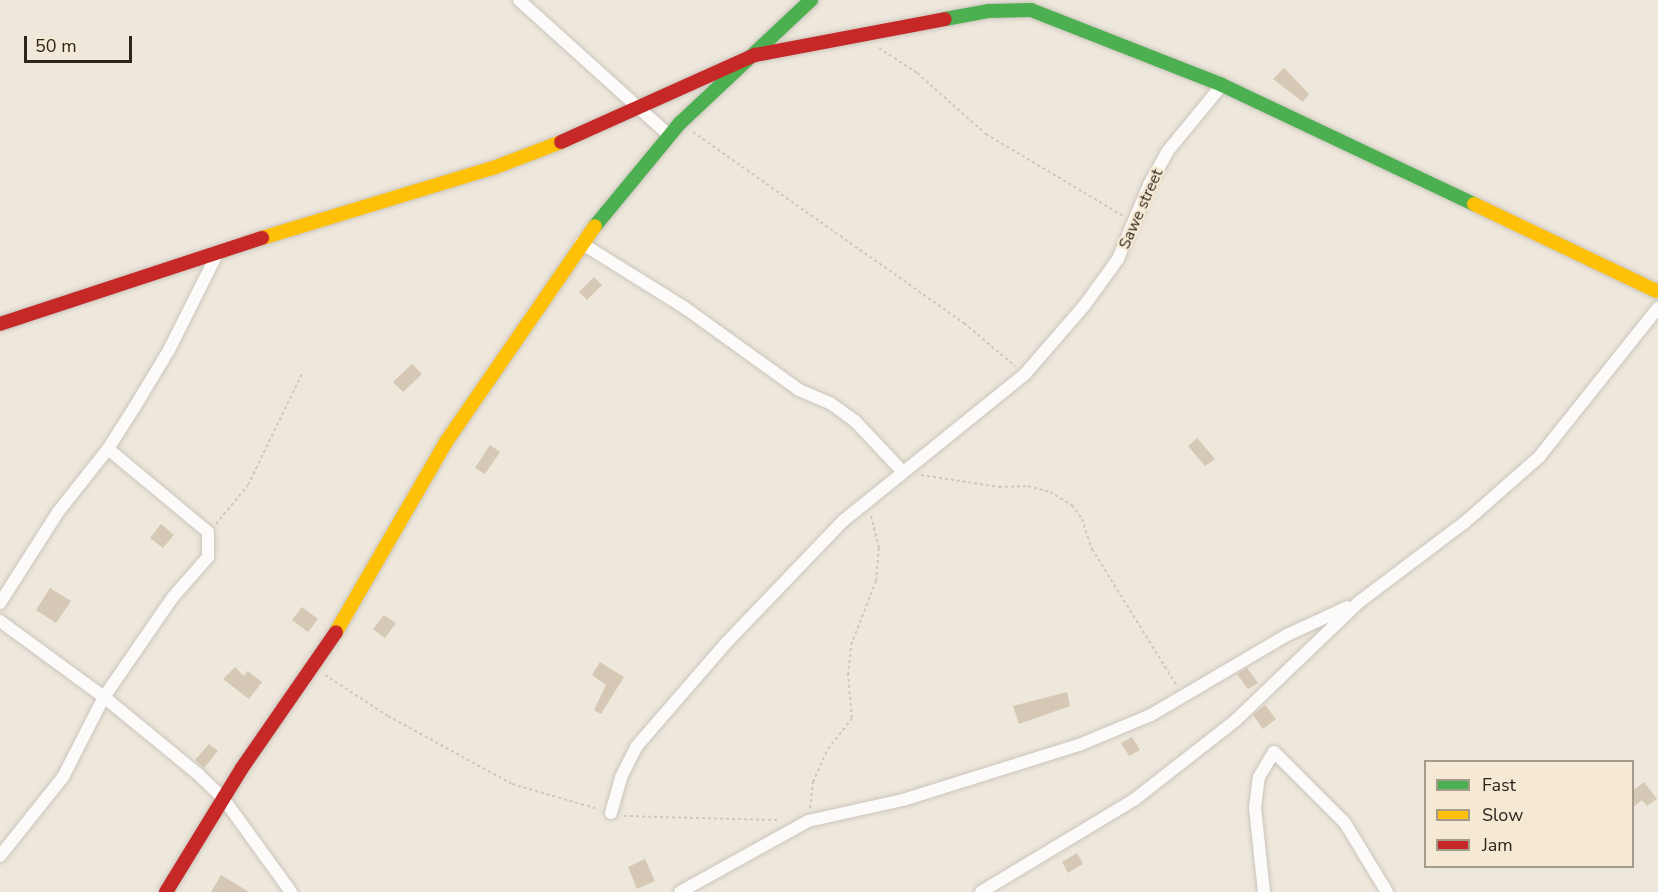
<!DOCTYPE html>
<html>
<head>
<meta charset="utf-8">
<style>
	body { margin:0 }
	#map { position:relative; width:1658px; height:892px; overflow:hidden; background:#eee7dc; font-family:"Nunito Sans",sans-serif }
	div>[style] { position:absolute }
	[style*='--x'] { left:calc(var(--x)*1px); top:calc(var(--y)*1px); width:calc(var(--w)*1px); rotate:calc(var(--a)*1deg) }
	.building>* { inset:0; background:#d5c8b4 }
	.path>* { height:2px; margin-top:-1px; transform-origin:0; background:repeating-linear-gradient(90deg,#cbc9c5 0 3px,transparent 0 6px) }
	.roads { filter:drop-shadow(0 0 2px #cac5bc) drop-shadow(0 0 2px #cac5bc) }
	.street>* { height:12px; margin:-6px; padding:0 6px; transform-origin:6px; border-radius:6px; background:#fcfbfa }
	.fast>* { height:14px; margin:-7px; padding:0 7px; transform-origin:7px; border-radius:7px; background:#4caf50 }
	.slow>* { height:14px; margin:-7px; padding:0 7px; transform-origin:7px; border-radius:7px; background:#ffc107 }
	.jam>* { height:14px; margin:-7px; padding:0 7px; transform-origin:7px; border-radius:7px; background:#c62828 }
	span { translate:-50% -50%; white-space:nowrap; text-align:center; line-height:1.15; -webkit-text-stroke:5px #f6e9d4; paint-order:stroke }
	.street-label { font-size:16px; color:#2a251d }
	.legend { position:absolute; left:1424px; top:760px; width:210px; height:108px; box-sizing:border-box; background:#f6e9d4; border:2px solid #a49b8b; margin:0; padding:8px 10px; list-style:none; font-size:18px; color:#2a251d }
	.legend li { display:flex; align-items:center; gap:12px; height:30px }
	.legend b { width:30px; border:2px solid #a49b8b }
	.scale { position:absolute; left:24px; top:36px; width:108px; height:27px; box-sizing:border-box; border:3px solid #2a251d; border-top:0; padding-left:8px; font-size:18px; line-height:21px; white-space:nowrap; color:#2a251d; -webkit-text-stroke:4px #f6e9d4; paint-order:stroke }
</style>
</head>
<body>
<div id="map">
	<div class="building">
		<i style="clip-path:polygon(1284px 68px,1309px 94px,1303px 102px,1273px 79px)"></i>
		<i style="clip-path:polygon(594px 277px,602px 285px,587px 300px,579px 292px)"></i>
		<i style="clip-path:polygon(412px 364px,422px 374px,403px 392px,393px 382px)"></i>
		<i style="clip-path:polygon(1197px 438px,1215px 459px,1205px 466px,1188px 446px)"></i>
		<i style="clip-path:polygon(490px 445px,500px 452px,485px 474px,475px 468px)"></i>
		<i style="clip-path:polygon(161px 524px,174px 535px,163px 548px,150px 538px)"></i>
		<i style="clip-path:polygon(50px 588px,71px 601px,56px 623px,36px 610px)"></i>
		<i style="clip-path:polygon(302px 607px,318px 619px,308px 632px,292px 620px)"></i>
		<i style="clip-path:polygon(384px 615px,396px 623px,385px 638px,373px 629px)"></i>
		<i style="clip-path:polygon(600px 662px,624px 677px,601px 714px,594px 710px,606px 685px,592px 675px)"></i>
		<i style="clip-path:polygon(235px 667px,244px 676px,247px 671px,262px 682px,249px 699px,223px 679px)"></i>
		<i style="clip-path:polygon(1247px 668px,1258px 683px,1248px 689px,1237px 674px)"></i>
		<i style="clip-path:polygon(1067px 692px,1070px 706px,1019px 724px,1013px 706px)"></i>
		<i style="clip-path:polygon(1265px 705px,1276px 719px,1263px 729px,1253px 715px)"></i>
		<i style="clip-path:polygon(1132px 737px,1140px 750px,1129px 756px,1121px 743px)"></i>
		<i style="clip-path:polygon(209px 744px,218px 751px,204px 768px,195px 760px)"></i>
		<i style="clip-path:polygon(1644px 782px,1657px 799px,1647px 806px,1642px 800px,1632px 808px,1632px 791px)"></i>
		<i style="clip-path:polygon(1077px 853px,1083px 864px,1068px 873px,1062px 862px)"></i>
		<i style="clip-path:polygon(645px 859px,655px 881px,637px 889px,628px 867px)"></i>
		<i style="clip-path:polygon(221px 875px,249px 892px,211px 892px)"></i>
	</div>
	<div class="path">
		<i style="--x:879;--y:48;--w:45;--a:33.3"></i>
		<i style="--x:917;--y:73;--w:92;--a:41.5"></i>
		<i style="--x:986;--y:134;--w:160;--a:30.9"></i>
		<i style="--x:693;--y:132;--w:332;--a:35.2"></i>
		<i style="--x:964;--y:323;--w:67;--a:40.1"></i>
		<i style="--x:921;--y:475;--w:79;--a:8.7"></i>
		<i style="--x:999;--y:487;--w:29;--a:-2"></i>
		<i style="--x:1028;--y:486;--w:23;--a:15"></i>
		<i style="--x:1050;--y:492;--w:26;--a:31"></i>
		<i style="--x:1072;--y:505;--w:17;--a:54"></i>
		<i style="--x:1082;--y:519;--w:32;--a:72"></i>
		<i style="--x:1092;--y:549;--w:161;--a:58.2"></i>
		<i style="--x:216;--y:524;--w:50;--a:-50.6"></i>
		<i style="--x:248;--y:485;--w:123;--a:-64.1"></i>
		<i style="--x:325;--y:675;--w:75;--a:33.1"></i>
		<i style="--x:388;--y:716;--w:141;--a:28.7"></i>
		<i style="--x:512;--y:784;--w:90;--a:16.2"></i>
		<i style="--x:810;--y:808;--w:26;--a:-83"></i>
		<i style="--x:813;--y:782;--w:36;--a:-66"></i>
		<i style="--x:828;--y:749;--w:39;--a:-52"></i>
		<i style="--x:852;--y:718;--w:43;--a:-95.3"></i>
		<i style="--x:848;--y:675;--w:30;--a:-84"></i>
		<i style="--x:851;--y:645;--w:69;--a:-68.7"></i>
		<i style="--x:876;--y:581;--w:33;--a:-85"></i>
		<i style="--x:879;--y:548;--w:33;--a:-104"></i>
		<i style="--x:624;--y:816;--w:156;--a:1.5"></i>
	</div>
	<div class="roads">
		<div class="street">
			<i style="--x:519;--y:0;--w:202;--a:42"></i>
			<i style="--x:581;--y:243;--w:123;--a:32"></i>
			<i style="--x:685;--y:308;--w:140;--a:35.7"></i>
			<i style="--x:799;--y:390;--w:34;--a:23"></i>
			<i style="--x:830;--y:403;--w:31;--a:36"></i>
			<i style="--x:855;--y:421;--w:70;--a:46.7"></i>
			<i style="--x:0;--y:603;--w:108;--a:-57.5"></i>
			<i style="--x:58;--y:512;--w:80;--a:-51.6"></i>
			<i style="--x:108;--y:449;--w:49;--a:-57.6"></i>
			<i style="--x:134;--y:408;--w:68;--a:-58.9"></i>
			<i style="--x:169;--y:350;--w:107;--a:-63.4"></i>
			<i style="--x:0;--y:621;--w:129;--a:36.2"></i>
			<i style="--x:104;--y:697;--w:122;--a:39.3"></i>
			<i style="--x:198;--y:774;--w:35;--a:44"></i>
			<i style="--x:223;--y:798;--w:116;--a:54.1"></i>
			<i style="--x:611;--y:813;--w:37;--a:-74"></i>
			<i style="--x:621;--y:777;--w:34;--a:-63"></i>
			<i style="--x:636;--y:747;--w:138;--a:-49.1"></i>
			<i style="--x:726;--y:643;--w:169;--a:-46.2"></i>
			<i style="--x:843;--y:521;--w:234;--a:-38.9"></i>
			<i style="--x:1025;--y:374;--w:90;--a:-49.1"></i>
			<i style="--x:1084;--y:306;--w:58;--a:-54.1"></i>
			<i style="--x:1118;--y:259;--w:80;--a:-67.3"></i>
			<i style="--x:1149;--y:185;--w:38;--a:-61"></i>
			<i style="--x:1167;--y:152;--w:87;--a:-50.6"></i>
			<i style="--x:0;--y:856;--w:101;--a:-51.4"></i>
			<i style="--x:63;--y:777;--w:90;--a:-62.9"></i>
			<i style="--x:104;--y:697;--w:121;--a:-55.4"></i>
			<i style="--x:173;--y:597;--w:53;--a:-48.8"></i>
			<i style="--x:208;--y:557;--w:25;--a:-90"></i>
			<i style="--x:208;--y:532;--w:130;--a:-140.3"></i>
			<i style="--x:680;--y:892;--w:146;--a:-29"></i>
			<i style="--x:808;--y:821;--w:97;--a:-12.5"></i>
			<i style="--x:903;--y:800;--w:184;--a:-17.4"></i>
			<i style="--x:1079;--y:745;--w:78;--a:-22.6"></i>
			<i style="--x:1151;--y:715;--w:158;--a:-30.5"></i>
			<i style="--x:1287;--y:635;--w:67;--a:-24.7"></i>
			<i style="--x:981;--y:892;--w:180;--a:-31.1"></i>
			<i style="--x:1135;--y:799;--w:128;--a:-38"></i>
			<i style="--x:1236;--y:720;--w:170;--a:-43.8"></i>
			<i style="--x:1359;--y:602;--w:131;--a:-37"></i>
			<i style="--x:1464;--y:523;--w:100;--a:-41.3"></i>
			<i style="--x:1539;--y:457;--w:191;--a:-51.4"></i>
			<i style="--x:1264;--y:892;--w:84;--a:-96.1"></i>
			<i style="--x:1255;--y:808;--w:31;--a:-83"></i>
			<i style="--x:1259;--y:777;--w:29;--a:-59"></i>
			<i style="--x:1274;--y:752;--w:100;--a:45"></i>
			<i style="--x:1345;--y:823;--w:81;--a:58.7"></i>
		</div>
		<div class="fast">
			<i style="--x:945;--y:19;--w:45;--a:-10.3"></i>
			<i style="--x:989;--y:11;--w:42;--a:-1.4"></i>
			<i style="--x:1031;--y:10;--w:205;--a:21.4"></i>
			<i style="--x:1222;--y:85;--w:279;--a:25.3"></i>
			<i style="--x:595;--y:226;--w:134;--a:-50.5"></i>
			<i style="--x:680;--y:123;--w:180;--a:-43.2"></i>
		</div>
		<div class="slow">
			<i style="--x:1474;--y:204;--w:202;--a:25.5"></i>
			<i style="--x:262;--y:238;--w:241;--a:-16.9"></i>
			<i style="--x:493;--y:168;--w:73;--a:-20.9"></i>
			<i style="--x:336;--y:632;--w:220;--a:-59.9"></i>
			<i style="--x:446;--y:442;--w:262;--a:-55.4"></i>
		</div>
		<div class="jam">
			<i style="--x:561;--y:142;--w:213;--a:-24.2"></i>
			<i style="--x:755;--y:55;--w:193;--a:-10.7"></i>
			<i style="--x:0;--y:324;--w:276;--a:-18.2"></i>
			<i style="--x:166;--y:892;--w:145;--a:-58.5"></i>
			<i style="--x:242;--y:768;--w:165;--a:-55.3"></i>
		</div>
	</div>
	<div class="street-label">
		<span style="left:1141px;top:209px;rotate:-66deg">Sawe street</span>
	</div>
	<ul class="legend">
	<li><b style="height:8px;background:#4caf50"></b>Fast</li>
	<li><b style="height:8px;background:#ffc107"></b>Slow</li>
	<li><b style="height:8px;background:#c62828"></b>Jam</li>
	</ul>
	<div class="scale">50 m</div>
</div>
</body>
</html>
